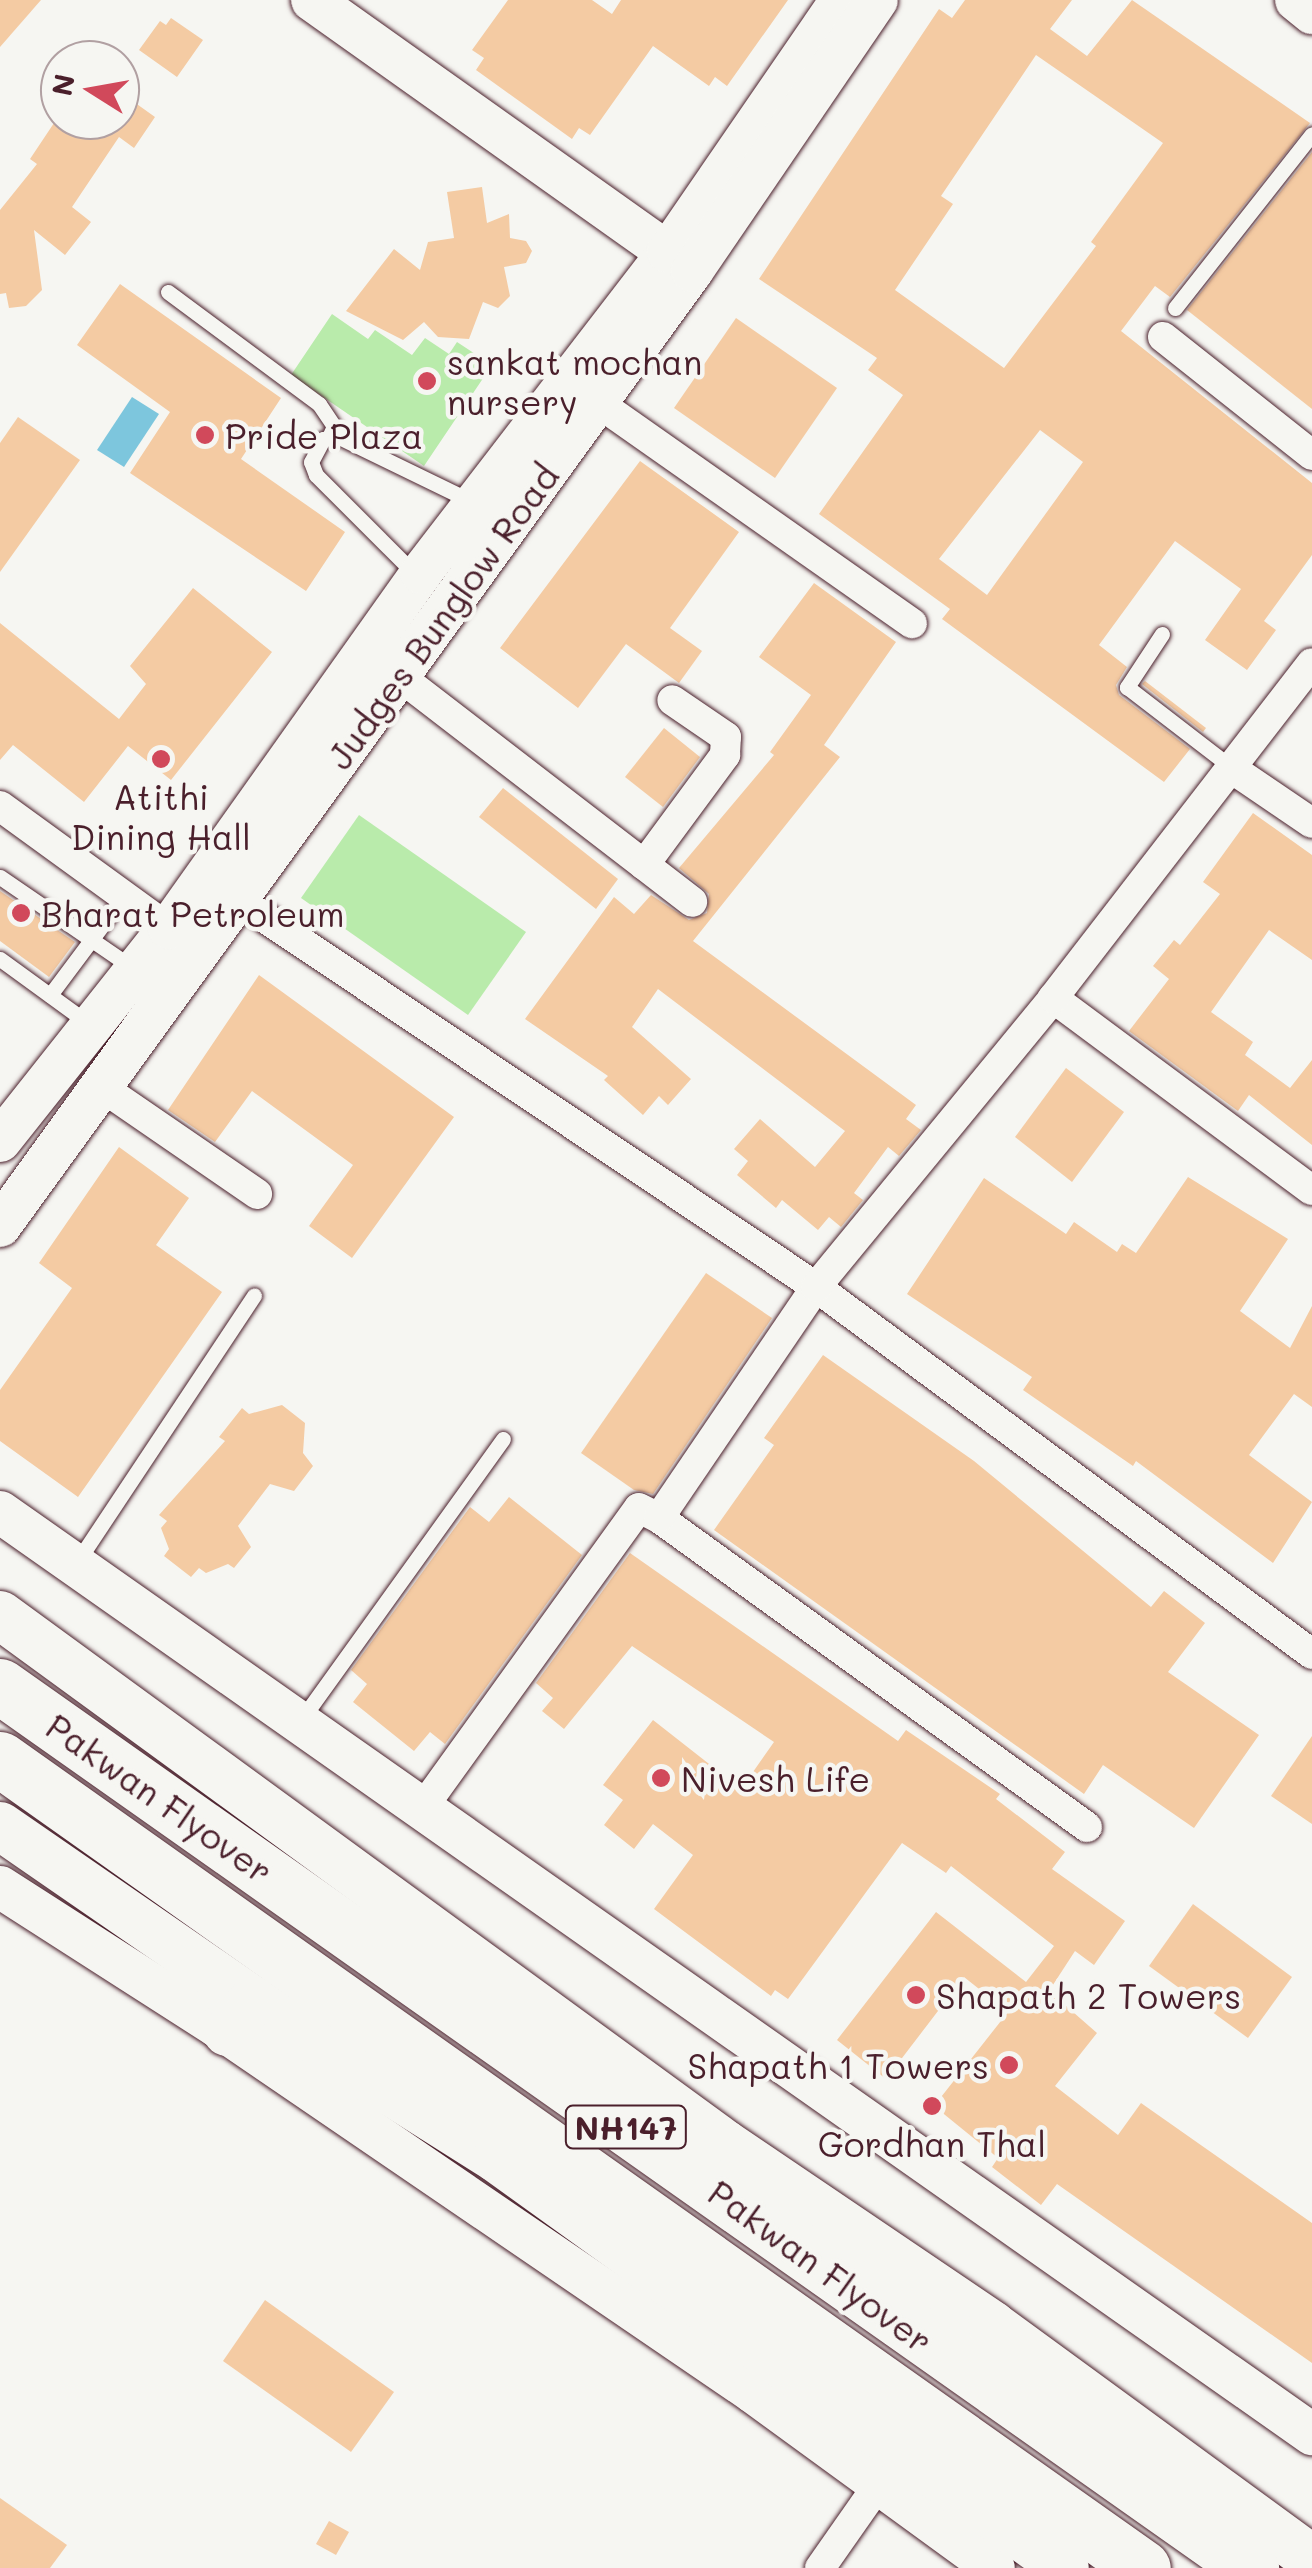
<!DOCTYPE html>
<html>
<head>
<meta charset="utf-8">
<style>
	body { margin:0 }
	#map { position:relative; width:1312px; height:2568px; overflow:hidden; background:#f6f6f2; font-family:Mali,sans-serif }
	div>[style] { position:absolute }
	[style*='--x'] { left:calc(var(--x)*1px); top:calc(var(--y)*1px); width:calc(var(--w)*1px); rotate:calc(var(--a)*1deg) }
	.green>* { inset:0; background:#b9ebab }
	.water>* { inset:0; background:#7dc6dd }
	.building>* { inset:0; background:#f4cba3 }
	.roads { filter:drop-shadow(0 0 2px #4a1f2b) drop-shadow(0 0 2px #4a1f2b) }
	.lane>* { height:15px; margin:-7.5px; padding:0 7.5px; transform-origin:7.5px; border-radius:7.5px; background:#f6f6f2 }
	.street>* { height:30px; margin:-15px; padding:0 15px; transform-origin:15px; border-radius:15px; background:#f6f6f2 }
	.secondary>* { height:42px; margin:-21px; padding:0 21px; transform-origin:21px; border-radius:21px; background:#f6f6f2 }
	.primary>* { height:48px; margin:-24px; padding:0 24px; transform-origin:24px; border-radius:24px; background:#f6f6f2 }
	.highway>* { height:55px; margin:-27.5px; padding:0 27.5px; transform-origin:27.5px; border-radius:27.5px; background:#f6f6f2 }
	.dots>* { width:28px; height:28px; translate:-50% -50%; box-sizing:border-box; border:5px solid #f6f6f2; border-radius:50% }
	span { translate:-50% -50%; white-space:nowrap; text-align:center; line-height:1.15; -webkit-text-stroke:9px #f6f6f2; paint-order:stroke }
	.shield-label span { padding:2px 8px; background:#f6f6f2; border:2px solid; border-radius:8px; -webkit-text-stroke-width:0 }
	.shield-label { font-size:32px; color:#4a1f2b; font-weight:700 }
	.poi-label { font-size:35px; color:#4a1f2b }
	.left { translate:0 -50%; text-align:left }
	.right { translate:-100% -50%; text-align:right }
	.street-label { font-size:35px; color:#4a1f2b }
	.north { position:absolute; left:40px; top:40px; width:100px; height:100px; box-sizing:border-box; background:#f6f6f2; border:2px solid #b1a0a2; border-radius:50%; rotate:281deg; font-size:28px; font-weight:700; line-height:40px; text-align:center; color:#4a1f2b }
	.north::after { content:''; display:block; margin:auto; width:35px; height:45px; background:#d1495b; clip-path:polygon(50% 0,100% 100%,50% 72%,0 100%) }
</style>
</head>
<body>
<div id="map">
	<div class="green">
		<i style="clip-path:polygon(332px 314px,368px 339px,375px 330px,412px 355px,425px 338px,449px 354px,457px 342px,492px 365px,424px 466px,291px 375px)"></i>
		<i style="clip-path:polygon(359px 815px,526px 932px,468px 1015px,301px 898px)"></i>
	</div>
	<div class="water">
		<i style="clip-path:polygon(132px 397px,159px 414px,124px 467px,97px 450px)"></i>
	</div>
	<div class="building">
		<i style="clip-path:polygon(0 0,41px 0,0 47px)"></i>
		<i style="clip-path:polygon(508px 0,592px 0,612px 14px,621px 0,788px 0,727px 86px,715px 77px,709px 86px,653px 46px,590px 135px,579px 128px,572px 139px,476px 70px,484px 58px,472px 50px)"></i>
		<i style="clip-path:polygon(evenodd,965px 0,1072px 0,1050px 29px,1087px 56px,1132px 0,1310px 123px,1170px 297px,1155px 286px,1121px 331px,1312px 483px,1312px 555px,1264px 621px,1276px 630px,1247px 670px,1205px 640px,1241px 589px,1175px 541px,1099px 645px,1127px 667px,1116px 685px,1119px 695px,1190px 749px,1164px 782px,942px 619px,950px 609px,819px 514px,903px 395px,868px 370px,877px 358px,759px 279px,939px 9px,952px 18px,965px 0,1036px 55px,1163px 143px,1091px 242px,1096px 246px,1004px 368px,895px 290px,953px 204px,941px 196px,1036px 55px,965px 0,1040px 430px,1083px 462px,987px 595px,939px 559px,1040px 430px)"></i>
		<i style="clip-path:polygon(171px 18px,203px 40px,177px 77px,139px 50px,160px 21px,166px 25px)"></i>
		<i style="clip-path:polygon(120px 92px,155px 117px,134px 148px,119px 137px,72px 207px,91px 222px,65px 255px,34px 230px,42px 290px,26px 306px,9px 308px,6px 293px,0 294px,0 210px,37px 164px,30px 159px,56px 120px,120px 120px)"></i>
		<i style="clip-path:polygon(1312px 152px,1312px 409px,1187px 310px)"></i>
		<i style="clip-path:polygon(482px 187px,487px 223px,509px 214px,510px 238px,526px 241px,532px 251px,526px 263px,504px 267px,510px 296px,498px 308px,483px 302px,469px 339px,438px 337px,424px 322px,403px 340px,346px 311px,394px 249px,420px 270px,428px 242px,454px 238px,447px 192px)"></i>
		<i style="clip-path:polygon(120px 284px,281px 398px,241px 459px,345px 532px,306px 591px,130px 473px,170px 412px,77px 345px)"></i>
		<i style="clip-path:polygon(736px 318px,837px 388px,775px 478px,674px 408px)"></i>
		<i style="clip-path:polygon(18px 417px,80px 460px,0 572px,0 443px)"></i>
		<i style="clip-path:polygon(640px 461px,739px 532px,670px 628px,702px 651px,679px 683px,626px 644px,578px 708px,500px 648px)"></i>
		<i style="clip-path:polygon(814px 583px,896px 642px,824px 745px,840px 757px,693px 941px,916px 1105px,906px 1119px,921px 1130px,899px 1156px,888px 1147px,854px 1193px,863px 1200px,841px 1227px,829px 1217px,818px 1230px,782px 1200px,776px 1208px,737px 1175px,748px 1161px,734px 1149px,760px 1119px,815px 1167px,845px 1131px,658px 989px,632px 1027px,691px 1079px,668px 1105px,659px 1096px,643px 1115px,604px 1080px,608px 1076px,525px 1019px,614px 897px,634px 914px,651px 895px,689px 920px,707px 913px,709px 894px,679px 868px,774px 755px,770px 752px,811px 695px,759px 657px)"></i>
		<i style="clip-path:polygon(193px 588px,272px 652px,171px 780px,128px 746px,84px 802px,13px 745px,0 760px,0 623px,119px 719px,146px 684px,130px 666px)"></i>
		<i style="clip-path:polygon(1145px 681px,1206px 728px,1203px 732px,1142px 684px)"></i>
		<i style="clip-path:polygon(664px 728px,700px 757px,663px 807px,625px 777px)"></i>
		<i style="clip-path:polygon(503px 788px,618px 879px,596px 909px,479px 817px)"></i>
		<i style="clip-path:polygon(1253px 813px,1312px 855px,1312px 960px,1269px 930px,1211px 1012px,1253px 1042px,1245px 1055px,1290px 1088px,1312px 1060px,1312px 1145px,1249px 1095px,1238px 1111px,1129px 1031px,1169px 979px,1153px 966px,1174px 940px,1180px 945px,1220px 894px,1203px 882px)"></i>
		<i style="clip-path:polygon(0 891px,75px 942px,49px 977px,0 941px)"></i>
		<i style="clip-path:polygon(259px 975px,454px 1117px,352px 1258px,309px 1226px,353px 1165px,252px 1091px,215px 1142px,168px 1110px)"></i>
		<i style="clip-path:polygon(1066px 1068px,1124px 1112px,1072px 1182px,1015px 1137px)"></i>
		<i style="clip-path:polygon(119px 1147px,189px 1198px,156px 1245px,222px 1292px,78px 1497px,0 1441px,0 1390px,72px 1288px,39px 1263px)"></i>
		<i style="clip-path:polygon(1188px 1177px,1288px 1239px,1240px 1311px,1290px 1348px,1312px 1306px,1312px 1407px,1294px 1394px,1249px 1455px,1312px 1502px,1273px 1563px,1136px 1461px,1133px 1466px,1023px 1390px,1032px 1377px,907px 1294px,984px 1178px,1066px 1234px,1074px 1222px,1117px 1252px,1122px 1244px,1136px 1253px)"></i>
		<i style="clip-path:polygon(706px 1273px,772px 1318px,653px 1494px,634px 1490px,581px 1453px)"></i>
		<i style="clip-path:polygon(823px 1355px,974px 1461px,1151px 1607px,1164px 1591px,1205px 1623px,1168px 1672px,1259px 1735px,1194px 1828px,1103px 1765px,1084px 1794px,714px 1530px,774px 1445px,764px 1438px)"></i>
		<i style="clip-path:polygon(282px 1405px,305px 1423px,303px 1453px,313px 1466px,294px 1491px,270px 1484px,238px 1526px,251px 1547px,234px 1568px,228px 1564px,206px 1573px,199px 1568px,191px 1577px,164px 1556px,169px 1549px,161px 1528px,167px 1521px,159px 1515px,225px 1441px,219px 1437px,242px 1408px,249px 1414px)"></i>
		<i style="clip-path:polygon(509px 1497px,582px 1555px,445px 1744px,430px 1732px,414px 1751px,353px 1702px,367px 1684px,351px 1670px,470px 1507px,489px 1522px)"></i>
		<i style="clip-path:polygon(630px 1553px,898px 1741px,906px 1730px,1000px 1794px,996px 1799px,1065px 1852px,1052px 1869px,1125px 1921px,1094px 1965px,1075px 1951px,1049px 1991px,1097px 2033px,1055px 2086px,1118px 2135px,1141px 2103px,1312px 2223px,1312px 2363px,1057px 2184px,1041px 2205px,992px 2167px,998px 2158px,934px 2106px,1008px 2012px,964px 1977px,886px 2079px,837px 2040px,936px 1912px,1026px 1982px,1054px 1946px,951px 1866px,946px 1873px,902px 1843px,788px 1999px,775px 1990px,771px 1996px,654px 1909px,693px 1855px,653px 1824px,634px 1849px,604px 1825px,623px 1800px,603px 1785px,653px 1720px,741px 1789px,774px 1742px,632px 1646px,564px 1729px,542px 1711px,553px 1698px,536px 1683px)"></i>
		<i style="clip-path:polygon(1312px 1736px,1312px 1824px,1271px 1796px)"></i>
		<i style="clip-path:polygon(1193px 1904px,1292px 1977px,1248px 2038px,1149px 1966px)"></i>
		<i style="clip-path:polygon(265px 2300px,394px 2392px,351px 2452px,223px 2361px)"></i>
		<i style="clip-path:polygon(0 2498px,67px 2545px,50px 2568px,0 2568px)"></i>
		<i style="clip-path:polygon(329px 2521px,349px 2532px,336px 2555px,316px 2544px)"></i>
	</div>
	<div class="roads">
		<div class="lane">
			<i style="--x:168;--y:292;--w:188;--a:36.6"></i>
			<i style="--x:319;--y:404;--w:27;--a:56"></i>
			<i style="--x:334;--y:426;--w:10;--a:114"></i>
			<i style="--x:1175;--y:308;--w:221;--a:-51.8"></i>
			<i style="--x:417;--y:576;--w:143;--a:-135"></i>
			<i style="--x:316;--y:475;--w:14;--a:-111"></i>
			<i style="--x:311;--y:462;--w:26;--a:-62"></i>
			<i style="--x:323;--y:439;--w:16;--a:-7"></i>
			<i style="--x:339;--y:437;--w:147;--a:25.9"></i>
			<i style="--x:1162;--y:634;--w:64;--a:123.4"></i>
			<i style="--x:1127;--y:687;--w:133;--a:37.6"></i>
			<i style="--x:0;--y:877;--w:161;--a:34.4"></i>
			<i style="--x:0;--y:959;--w:109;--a:36"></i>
			<i style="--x:50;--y:995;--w:124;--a:-53.2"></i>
			<i style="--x:77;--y:1562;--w:320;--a:-56.4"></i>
			<i style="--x:301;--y:1720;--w:346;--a:-54.3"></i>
		</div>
		<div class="street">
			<i style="--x:1163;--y:337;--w:190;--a:38.4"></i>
			<i style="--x:597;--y:402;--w:385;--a:35.1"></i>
			<i style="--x:399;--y:676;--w:370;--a:37.6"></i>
			<i style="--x:1234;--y:770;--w:94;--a:34.2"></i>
			<i style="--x:0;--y:806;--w:225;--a:36"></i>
			<i style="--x:644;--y:865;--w:137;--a:-53.6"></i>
			<i style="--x:725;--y:755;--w:18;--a:-87"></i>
			<i style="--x:726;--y:737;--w:65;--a:-145.6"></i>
			<i style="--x:222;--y:889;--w:715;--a:33.82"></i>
			<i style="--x:816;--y:1287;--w:617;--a:36.5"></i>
			<i style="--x:1053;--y:998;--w:322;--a:36.6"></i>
			<i style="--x:103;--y:1088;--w:187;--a:34.5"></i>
			<i style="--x:421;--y:1810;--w:372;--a:-54.2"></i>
			<i style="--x:639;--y:1508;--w:22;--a:27"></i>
			<i style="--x:1087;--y:1827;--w:528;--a:-144.17"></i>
			<i style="--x:659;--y:1518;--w:279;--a:-55.8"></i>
			<i style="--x:816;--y:1287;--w:374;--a:-50.6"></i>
			<i style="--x:1053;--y:998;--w:423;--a:-52.3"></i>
			<i style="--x:820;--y:2568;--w:122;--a:-55"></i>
		</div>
		<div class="secondary">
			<i style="--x:312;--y:0;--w:464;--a:35.4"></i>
			<i style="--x:1296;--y:0;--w:21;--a:39"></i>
			<i style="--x:0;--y:1141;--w:272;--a:-51.6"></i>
			<i style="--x:169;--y:928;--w:435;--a:-54.6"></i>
			<i style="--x:421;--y:573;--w:405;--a:-52.4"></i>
			<i style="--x:668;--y:252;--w:306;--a:-55.5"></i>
			<i style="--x:0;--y:1226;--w:1179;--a:-54.07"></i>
			<i style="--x:692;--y:271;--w:328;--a:-55.7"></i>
			<i style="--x:0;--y:1512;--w:1604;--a:35.1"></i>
			<i style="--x:0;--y:1887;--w:259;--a:32.7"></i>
			<i style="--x:218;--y:2027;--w:648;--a:34.3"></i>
			<i style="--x:753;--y:2392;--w:298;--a:36.1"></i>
		</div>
		<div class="primary">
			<i style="--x:0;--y:1615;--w:897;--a:36.12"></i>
			<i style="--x:725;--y:2144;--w:323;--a:34.1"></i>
			<i style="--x:992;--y:2325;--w:396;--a:36.2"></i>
			<i style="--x:0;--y:1826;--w:393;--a:34.6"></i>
			<i style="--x:323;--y:2049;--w:204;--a:32.2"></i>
			<i style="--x:496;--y:2158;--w:701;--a:35.78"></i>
			<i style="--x:227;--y:2032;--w:41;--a:-50.9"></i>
		</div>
		<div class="highway">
			<i style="--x:0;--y:1686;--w:1531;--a:35.19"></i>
			<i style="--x:0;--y:1759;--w:1400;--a:35.29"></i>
		</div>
	</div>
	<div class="dots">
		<i style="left:427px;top:381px;background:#d1495b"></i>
		<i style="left:205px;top:435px;background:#d1495b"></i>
		<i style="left:161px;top:759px;background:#d1495b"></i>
		<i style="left:21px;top:913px;background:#d1495b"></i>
		<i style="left:661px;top:1778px;background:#d1495b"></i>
		<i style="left:916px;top:1995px;background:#d1495b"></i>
		<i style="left:1009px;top:2065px;background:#d1495b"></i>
		<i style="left:932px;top:2106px;background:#d1495b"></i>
	</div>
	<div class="shield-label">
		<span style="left:626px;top:2127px">NH147</span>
	</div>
	<div class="poi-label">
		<span class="left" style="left:447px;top:381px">sankat mochan<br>nursery</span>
		<span class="left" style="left:225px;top:435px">Pride Plaza</span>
		<span style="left:161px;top:816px">Atithi<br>Dining Hall</span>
		<span class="left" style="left:41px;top:913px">Bharat Petroleum</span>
		<span class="left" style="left:681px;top:1778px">Nivesh Life</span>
		<span class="left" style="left:936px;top:1995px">Shapath 2 Towers</span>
		<span class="right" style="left:989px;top:2065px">Shapath 1 Towers</span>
		<span style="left:932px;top:2143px">Gordhan Thal</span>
	</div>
	<div class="street-label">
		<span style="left:442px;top:616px;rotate:-54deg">Judges Bunglow Road</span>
		<span style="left:160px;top:1798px;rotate:35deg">Pakwan Flyover</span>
		<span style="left:821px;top:2266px;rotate:36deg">Pakwan Flyover</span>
	</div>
	<div class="north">N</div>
</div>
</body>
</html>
